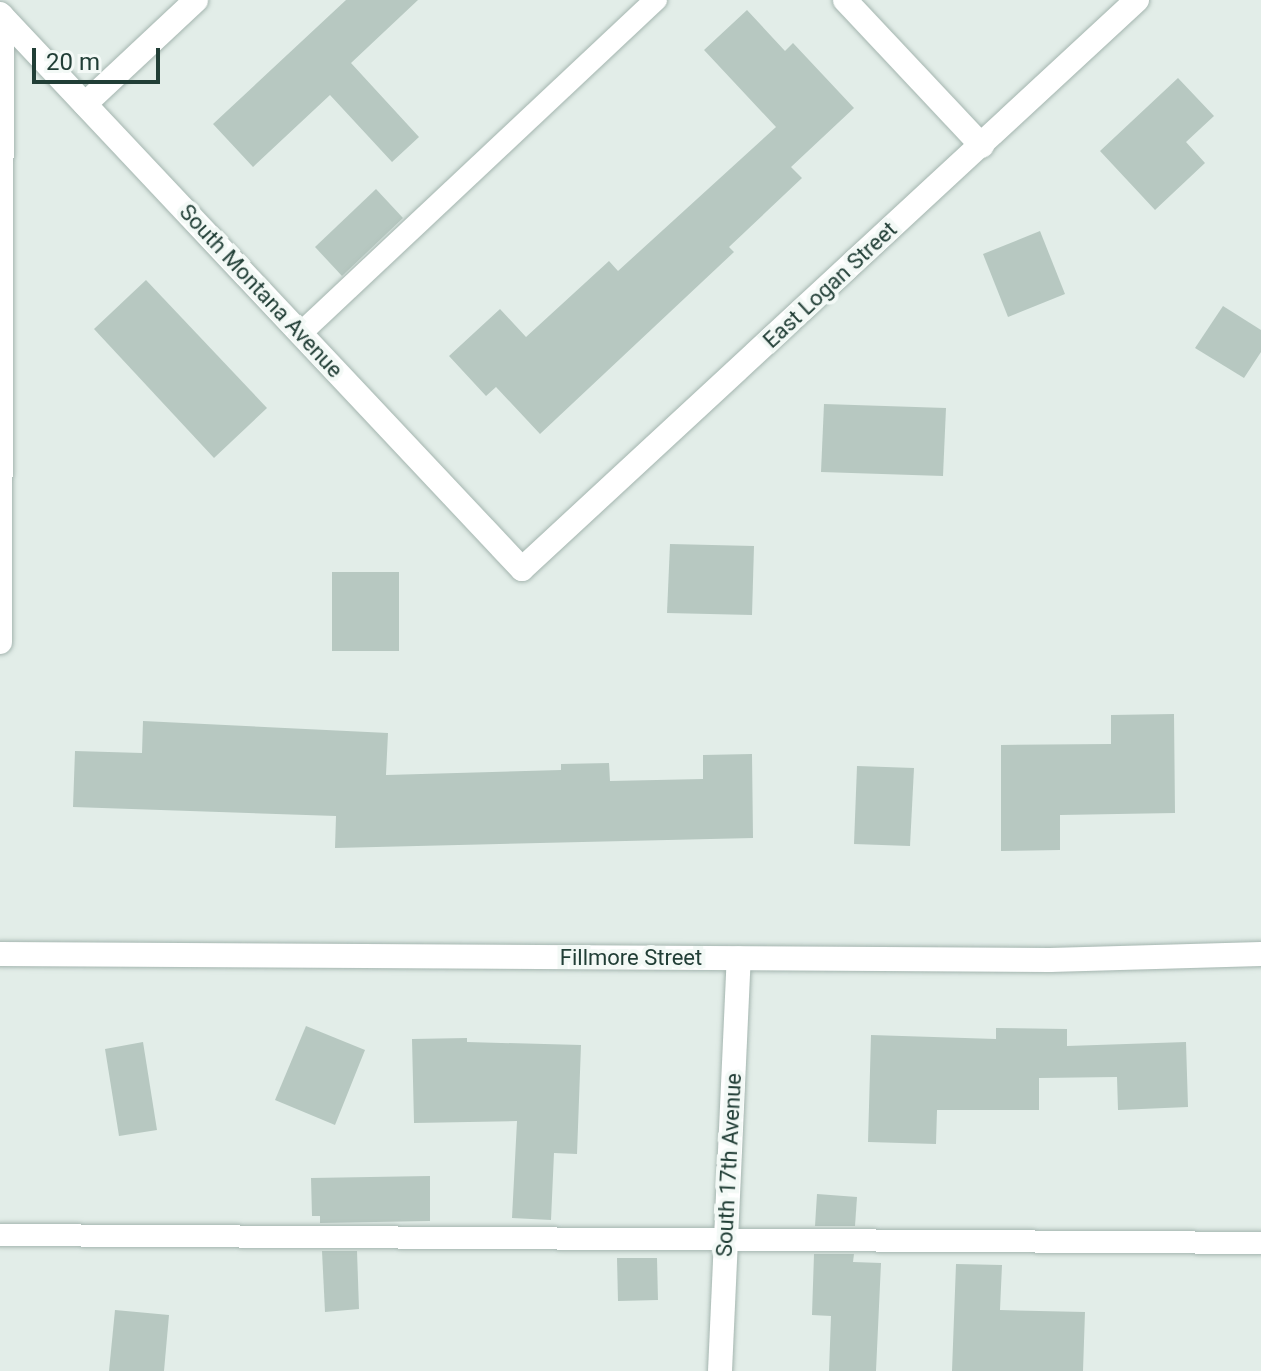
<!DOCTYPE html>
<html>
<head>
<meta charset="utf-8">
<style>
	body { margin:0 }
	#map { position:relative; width:1261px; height:1371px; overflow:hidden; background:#e2ede8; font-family:Roboto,sans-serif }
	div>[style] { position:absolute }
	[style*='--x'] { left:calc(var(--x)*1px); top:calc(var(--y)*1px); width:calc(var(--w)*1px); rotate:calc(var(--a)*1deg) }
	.building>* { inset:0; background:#b7c8c1 }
	.roads { filter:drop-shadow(0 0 2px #a4b5af) drop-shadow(0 0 2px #a4b5af) }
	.lane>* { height:22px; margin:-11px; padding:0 11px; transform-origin:11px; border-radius:11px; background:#fff }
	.street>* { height:24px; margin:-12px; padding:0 12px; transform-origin:12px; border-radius:12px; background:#fff }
	.secondary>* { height:24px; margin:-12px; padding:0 12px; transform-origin:12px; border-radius:12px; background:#fff }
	span { translate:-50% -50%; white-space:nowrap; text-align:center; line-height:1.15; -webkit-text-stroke:8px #f3f9f6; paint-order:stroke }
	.street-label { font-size:22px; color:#213e36 }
	.scale { position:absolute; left:32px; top:48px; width:128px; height:36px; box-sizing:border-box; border:4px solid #213e36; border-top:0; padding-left:10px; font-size:24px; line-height:28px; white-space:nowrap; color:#213e36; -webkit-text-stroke:6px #f3f9f6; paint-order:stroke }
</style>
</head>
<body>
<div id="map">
	<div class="building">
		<i style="clip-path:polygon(346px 0,418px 0,351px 63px,419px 137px,392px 162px,330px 95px,253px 167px,213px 124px)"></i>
		<i style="clip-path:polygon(747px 10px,785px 51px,793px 43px,854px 108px,791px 167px,802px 178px,729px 247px,734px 252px,540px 434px,496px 387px,486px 396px,449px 356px,500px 309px,526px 337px,609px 261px,618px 271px,776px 127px,704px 50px)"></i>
		<i style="clip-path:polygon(1178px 78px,1214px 116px,1186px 142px,1205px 163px,1155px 210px,1100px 151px)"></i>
		<i style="clip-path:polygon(376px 189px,403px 218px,342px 276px,315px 247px)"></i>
		<i style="clip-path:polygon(1040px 231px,1065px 294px,1008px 317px,983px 254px)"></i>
		<i style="clip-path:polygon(146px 280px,267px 408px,214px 458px,94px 329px)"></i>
		<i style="clip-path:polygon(1223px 306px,1261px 330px,1261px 352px,1244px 378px,1195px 348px)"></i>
		<i style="clip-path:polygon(824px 404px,946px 408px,943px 476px,821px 472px)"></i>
		<i style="clip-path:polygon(670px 544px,754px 546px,752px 615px,667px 613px)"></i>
		<i style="clip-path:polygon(332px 572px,399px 572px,399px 651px,332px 651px)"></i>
		<i style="clip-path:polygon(1174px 714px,1175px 813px,1060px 815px,1060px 850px,1001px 851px,1001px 745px,1111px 744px,1111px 715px)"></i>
		<i style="clip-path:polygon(143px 721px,388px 733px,386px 775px,561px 770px,561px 764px,609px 763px,610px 781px,703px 779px,703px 755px,752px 754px,753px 838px,335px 848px,336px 816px,73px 807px,75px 751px,142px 753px)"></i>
		<i style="clip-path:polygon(857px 766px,914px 768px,910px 846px,854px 844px)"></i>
		<i style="clip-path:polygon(306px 1026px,365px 1050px,335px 1125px,275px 1100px)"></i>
		<i style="clip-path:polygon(996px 1028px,1067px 1029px,1067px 1046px,1186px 1042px,1188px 1107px,1118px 1110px,1117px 1077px,1039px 1078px,1039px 1110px,937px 1110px,936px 1144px,868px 1142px,871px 1035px,996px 1039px)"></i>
		<i style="clip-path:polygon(467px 1038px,467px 1042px,581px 1045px,577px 1154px,554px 1153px,551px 1220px,512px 1218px,517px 1121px,414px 1123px,412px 1039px)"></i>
		<i style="clip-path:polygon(143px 1042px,157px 1130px,119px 1136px,105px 1049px)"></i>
		<i style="clip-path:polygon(430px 1176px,430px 1221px,320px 1223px,320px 1216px,312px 1216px,311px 1178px)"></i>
		<i style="clip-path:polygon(817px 1194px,857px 1197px,855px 1226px,815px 1226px)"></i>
		<i style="clip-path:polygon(322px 1251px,357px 1251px,359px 1309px,325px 1312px)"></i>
		<i style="clip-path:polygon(814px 1254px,854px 1254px,853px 1262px,881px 1263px,876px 1371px,829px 1371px,831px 1316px,812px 1315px)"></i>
		<i style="clip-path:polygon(617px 1258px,657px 1258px,658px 1300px,618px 1301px)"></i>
		<i style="clip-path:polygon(956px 1264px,1002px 1265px,1000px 1310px,1085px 1312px,1083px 1371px,952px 1371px)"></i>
		<i style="clip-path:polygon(115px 1310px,169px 1315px,164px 1371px,109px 1371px)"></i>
	</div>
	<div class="roads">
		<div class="lane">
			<i style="--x:301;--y:333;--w:487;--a:-43.2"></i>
			<i style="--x:0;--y:1235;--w:1261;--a:0.36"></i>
		</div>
		<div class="street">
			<i style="--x:845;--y:0;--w:200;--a:46.8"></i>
			<i style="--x:85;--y:104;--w:152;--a:-43.1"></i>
			<i style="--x:0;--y:642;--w:626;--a:-89.82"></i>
			<i style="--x:0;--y:954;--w:1050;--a:0.33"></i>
			<i style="--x:1050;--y:960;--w:211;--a:-1.6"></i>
		</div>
		<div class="secondary">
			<i style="--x:0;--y:14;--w:762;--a:46.76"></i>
			<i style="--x:522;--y:569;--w:838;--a:-42.78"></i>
			<i style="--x:720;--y:1371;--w:413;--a:-87.4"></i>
		</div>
	</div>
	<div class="street-label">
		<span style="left:830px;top:285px;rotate:-43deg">East Logan Street</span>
		<span style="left:261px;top:291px;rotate:47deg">South Montana Avenue</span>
		<span style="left:631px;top:958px">Fillmore Street</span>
		<span style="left:729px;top:1165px;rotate:-87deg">South 17th Avenue</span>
	</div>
	<div class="scale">20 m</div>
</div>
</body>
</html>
